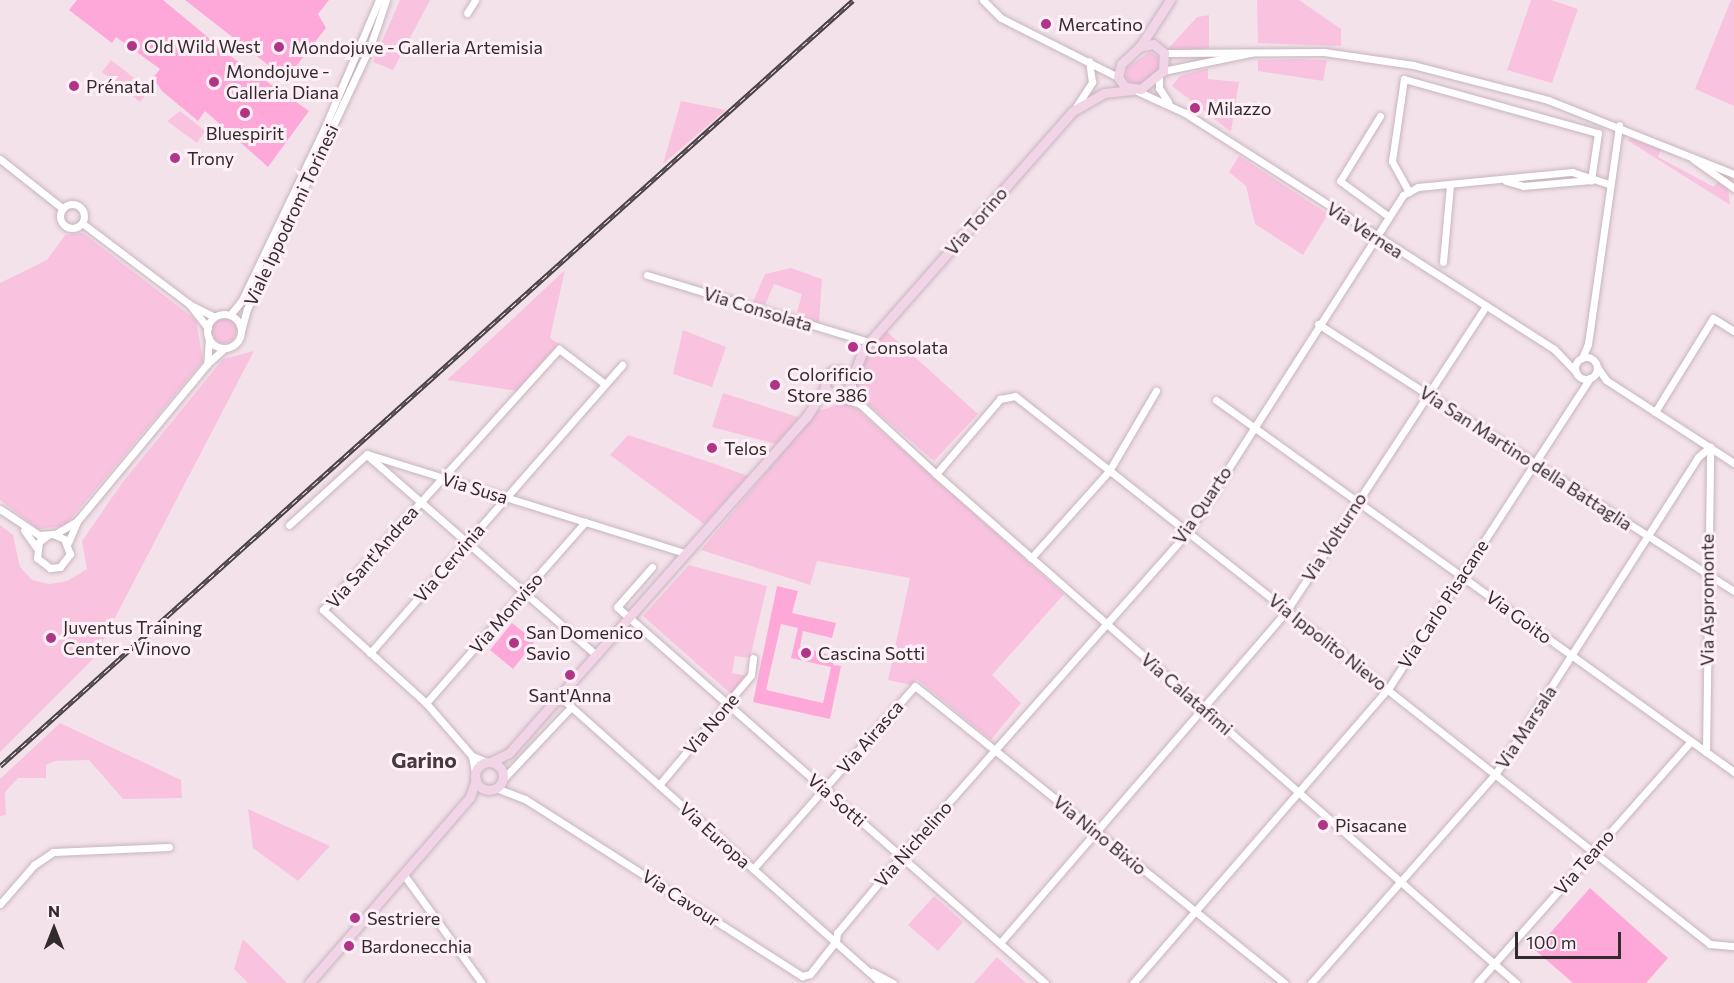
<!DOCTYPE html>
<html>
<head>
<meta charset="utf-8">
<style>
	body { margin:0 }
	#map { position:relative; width:1734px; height:983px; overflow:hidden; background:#f4e2eb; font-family:Commissioner,sans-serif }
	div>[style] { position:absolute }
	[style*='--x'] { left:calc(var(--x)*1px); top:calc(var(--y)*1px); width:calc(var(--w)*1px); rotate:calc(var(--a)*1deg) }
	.green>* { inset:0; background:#f9c3e0 }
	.round { border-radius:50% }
	.building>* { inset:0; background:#fea8d9 }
	.roads { filter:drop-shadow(0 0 2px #c7b5be) drop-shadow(0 0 2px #c7b5be) }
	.minor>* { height:7px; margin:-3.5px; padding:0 3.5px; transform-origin:3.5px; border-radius:3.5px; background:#fff }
	.minor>.ring { margin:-3.5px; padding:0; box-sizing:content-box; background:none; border:7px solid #fff; border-radius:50% }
	.secondary>* { height:9px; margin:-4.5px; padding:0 4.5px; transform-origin:4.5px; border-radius:4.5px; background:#f1d4e6 }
	.secondary>.ring { margin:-4.5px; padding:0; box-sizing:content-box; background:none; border:9px solid #f1d4e6; border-radius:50% }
	.rail>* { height:4.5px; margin-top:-2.25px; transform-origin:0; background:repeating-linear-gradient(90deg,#fff0f8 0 7px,#494144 0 14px); box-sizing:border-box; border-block:2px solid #494144 }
	.dots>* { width:16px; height:16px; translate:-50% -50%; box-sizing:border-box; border:3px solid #fff0f8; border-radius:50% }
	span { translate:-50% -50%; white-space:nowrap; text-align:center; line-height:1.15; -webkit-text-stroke:6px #fff0f8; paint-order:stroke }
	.poi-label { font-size:18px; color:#322b2e }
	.left { translate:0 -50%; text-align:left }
	.street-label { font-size:18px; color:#322b2e }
	.quarter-label { font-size:21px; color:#473940; font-weight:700 }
	.north { position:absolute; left:24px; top:899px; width:60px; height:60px; -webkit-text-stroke:4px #fff0f8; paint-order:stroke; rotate:0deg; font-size:16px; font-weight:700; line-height:24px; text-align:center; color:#322b2e }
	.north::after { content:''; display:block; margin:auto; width:21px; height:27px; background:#322b2e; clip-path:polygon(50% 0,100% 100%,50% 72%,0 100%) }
	.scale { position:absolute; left:1515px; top:932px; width:106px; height:27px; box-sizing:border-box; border:3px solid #322b2e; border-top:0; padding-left:8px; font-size:18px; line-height:21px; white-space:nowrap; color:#322b2e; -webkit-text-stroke:4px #fff0f8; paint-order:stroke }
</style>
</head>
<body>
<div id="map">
	<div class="green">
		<i style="clip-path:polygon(400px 0,430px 0,393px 70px,373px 62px)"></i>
		<i style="clip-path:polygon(1257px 0,1299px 0,1341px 29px,1341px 46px,1258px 43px)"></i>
		<i style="clip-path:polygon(1531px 0,1551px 0,1578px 9px,1552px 83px,1507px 70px)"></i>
		<i style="clip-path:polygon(1731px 0,1734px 0,1734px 106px,1695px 89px)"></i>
		<i style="clip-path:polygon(1209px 15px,1209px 48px,1182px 54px,1167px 50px,1197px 17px)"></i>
		<i style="clip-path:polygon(1150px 52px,1158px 57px,1159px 70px,1144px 85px,1132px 85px,1126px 78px,1127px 67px)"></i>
		<i style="clip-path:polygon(111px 60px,150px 90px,140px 102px,102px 72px)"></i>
		<i style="clip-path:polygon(1258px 60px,1298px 59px,1327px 60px,1323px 81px,1258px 71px)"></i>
		<i style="clip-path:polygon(1208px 68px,1208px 79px,1239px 82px,1231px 132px,1172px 86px,1180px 76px)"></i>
		<i style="clip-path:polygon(681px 101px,726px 110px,663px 164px)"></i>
		<i style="clip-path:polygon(180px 111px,205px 131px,197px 143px,167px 121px)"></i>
		<i style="clip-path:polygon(1632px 139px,1661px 149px,1658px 157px,1714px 187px,1718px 180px,1728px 188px,1730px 205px,1627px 140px)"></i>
		<i style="clip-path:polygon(1239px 156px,1328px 214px,1303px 255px,1255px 224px,1246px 186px,1229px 172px)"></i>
		<i style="clip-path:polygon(83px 233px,196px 320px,203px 361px,65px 526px,38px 529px,0 500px,0 283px,47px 260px,65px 235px)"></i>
		<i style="clip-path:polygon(791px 268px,822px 279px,819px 323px,796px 316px,802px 294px,774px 284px,765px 305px,753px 302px,765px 274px)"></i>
		<i style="clip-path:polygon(565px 270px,550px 338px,559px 344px,517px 391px,447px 380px)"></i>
		<i class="round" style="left:212px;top:319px;width:24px;height:24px"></i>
		<i style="clip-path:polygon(683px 330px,726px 347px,712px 387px,673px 374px)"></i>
		<i style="clip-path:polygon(886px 331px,978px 414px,934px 461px,860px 397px,855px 387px,860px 363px)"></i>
		<i style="clip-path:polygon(254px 351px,94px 658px,0 752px,0 525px,13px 535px,20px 567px,32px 580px,49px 584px,67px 581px,87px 569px,82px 541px,122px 483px,223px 359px)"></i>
		<i style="clip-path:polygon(723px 393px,798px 417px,799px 417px,776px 444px,712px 427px)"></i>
		<i style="clip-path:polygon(844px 403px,857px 409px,1064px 594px,992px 675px,1021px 703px,991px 740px,917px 679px,911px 685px,888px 680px,910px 578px,817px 561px,810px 585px,701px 550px,818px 411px)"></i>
		<i style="clip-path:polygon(628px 435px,712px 463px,748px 476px,704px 524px,610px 455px)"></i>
		<i style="clip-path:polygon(689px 565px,767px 586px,750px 658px,735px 656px,732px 673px,747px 676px,731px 694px,643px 616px)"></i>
		<i style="clip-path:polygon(60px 723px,181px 780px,182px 798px,123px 799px,89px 760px,55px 761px,46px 765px,46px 778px,18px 778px,5px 792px,6px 815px,0 816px,0 779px)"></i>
		<i style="clip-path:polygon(248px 809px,330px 846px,298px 881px,253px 848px)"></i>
		<i style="clip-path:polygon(934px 896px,963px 922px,938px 951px,908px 925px)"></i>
		<i style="clip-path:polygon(243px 939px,287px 983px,248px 983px,234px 969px)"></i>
		<i style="clip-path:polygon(997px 957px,1026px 983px,974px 983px)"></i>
	</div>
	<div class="building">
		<i style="clip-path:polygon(77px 0,163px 0,233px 58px,309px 111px,268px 167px,205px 111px,198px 121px,162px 91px,153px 78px,160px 69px,116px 37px,112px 43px,69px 10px)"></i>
		<i style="clip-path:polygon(185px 0,329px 0,318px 14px,326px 28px,286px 79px)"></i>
		<i style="clip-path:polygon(evenodd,777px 586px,798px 591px,792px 613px,836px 623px,832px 638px,803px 631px,800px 646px,835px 657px,833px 665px,841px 666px,830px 719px,753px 702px,777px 586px,781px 624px,798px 628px,791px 658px,831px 667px,823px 703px,766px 690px,781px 624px)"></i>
		<i style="clip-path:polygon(512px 623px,535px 641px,513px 669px,490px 650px)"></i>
		<i style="clip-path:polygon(1590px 888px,1668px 958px,1646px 983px,1573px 983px,1535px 950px)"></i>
	</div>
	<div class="roads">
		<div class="minor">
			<i style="--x:983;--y:0;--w:25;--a:45"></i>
			<i style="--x:1001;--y:18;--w:131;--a:26.8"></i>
			<i style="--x:467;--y:13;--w:15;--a:-58"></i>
			<i style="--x:1164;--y:53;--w:160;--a:-0.4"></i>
			<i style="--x:1324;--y:52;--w:90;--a:8.3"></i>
			<i style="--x:1413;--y:65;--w:139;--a:14.5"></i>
			<i style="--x:1548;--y:100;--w:200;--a:21.7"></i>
			<i style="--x:1163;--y:71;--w:90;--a:-11.6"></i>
			<i style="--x:1159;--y:75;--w:13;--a:90"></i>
			<i style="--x:1159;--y:88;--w:17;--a:57"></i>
			<i style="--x:1137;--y:91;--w:53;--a:24.6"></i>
			<i style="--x:1185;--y:113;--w:438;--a:32.6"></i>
			<i style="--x:1554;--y:349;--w:30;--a:46"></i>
			<i style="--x:1076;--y:107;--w:30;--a:-57"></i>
			<i style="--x:1092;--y:82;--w:21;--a:-98"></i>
			<i style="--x:1380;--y:116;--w:76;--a:121.6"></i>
			<i style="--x:1340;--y:181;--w:59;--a:36.1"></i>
			<i style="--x:0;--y:159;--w:79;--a:38.3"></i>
			<i style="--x:1693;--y:159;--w:50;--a:35.3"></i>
			<i style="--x:1506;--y:181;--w:18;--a:16"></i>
			<i style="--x:1523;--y:186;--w:68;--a:-5"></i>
			<i style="--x:1409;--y:192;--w:35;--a:-119"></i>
			<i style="--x:1392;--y:161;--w:83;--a:-81.7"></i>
			<i style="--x:1404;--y:79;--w:201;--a:15.6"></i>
			<i style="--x:1598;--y:133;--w:48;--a:98.5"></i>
			<i class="ring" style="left:60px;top:204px;width:17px;height:17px"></i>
			<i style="--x:82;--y:223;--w:134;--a:37.1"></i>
			<i style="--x:1443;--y:262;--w:77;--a:-84.8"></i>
			<i style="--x:647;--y:275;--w:232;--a:16.8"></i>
			<i class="ring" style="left:207px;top:314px;width:27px;height:27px"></i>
			<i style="--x:230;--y:315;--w:19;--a:-51"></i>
			<i style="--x:242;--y:300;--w:190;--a:-64.4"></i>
			<i style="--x:324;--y:129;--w:140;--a:-66.9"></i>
			<i style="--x:1318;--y:324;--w:494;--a:32.7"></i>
			<i style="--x:208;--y:328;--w:31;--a:-128"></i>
			<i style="--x:189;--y:304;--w:28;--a:27"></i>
			<i style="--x:241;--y:331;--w:23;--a:-75"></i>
			<i style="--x:247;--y:309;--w:293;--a:-64.9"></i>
			<i style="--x:371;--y:44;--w:46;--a:-71.2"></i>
			<i style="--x:209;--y:338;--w:26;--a:94"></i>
			<i style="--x:207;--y:364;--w:24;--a:-42"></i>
			<i class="ring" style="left:1575px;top:357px;width:15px;height:15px"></i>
			<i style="--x:1582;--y:358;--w:15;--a:-67"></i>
			<i style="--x:1588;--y:344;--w:221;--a:-81.9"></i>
			<i style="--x:1597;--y:367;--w:16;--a:55"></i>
			<i style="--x:1606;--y:380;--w:153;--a:33"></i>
			<i style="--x:851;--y:384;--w:22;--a:66"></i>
			<i style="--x:860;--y:404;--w:103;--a:42.6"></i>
			<i style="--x:936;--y:474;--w:772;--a:41.27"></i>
			<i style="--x:840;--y:397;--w:21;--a:19"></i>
			<i style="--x:1216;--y:400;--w:638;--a:35.68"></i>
			<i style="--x:1655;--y:412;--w:110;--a:-58.3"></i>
			<i style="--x:1713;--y:318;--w:25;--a:32"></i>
			<i style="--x:367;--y:454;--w:332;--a:17.3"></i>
			<i style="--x:368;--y:456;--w:303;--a:41.1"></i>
			<i style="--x:936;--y:474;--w:99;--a:-49.5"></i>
			<i style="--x:1000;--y:399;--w:15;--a:-11"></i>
			<i style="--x:1015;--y:396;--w:885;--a:38.26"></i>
			<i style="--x:1710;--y:944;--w:24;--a:5"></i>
			<i style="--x:0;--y:509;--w:47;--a:33.7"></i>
			<i style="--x:39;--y:535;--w:14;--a:-4"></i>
			<i style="--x:53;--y:534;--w:12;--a:24"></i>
			<i style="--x:64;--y:539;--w:16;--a:68"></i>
			<i style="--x:70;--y:554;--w:16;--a:128"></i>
			<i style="--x:60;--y:567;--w:10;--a:174"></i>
			<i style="--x:50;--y:568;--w:16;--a:-142"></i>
			<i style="--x:37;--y:558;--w:16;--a:-83"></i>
			<i style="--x:39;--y:542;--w:11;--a:-38"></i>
			<i style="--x:289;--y:525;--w:105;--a:-42.3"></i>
			<i style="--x:24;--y:530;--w:21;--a:55"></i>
			<i style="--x:55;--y:534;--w:24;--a:-30"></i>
			<i style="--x:68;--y:543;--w:25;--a:-67"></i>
			<i style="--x:78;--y:520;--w:202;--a:-50.4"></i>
			<i style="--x:1031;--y:558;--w:117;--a:-48.1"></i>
			<i style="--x:1109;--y:471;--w:93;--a:-59.6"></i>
			<i style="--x:652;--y:567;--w:53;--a:131.2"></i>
			<i style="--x:617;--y:607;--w:570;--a:41.3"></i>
			<i style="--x:370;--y:653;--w:383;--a:-48.8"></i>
			<i style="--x:559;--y:696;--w:431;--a:41.7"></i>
			<i style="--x:426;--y:703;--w:241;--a:-48.7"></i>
			<i style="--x:1706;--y:752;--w:305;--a:-89.2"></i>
			<i style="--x:472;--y:756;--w:22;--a:80"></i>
			<i style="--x:487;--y:762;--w:16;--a:-158"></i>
			<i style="--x:472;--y:756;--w:70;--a:-131"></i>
			<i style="--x:426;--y:703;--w:139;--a:-137.9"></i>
			<i style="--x:323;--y:610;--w:352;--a:-47.9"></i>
			<i style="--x:559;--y:349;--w:58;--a:37.3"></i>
			<i style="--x:503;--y:779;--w:99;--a:-46.6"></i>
			<i style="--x:659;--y:785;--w:143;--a:-50.1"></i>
			<i style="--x:751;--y:675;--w:17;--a:-83"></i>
			<i style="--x:496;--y:788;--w:31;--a:21"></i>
			<i style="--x:525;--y:799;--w:329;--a:32.6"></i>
			<i style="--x:802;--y:976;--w:8;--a:-14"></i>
			<i style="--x:810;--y:974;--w:42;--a:-51.8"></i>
			<i style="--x:753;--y:869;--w:244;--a:-48.5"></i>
			<i style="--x:915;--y:686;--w:474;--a:38.8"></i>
			<i style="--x:404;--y:875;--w:133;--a:54.2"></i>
			<i style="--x:0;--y:904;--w:52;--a:-48.9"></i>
			<i style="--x:34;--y:865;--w:23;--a:-34"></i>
			<i style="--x:53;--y:852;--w:116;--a:-2.5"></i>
			<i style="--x:836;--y:941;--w:8;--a:-83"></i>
			<i style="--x:837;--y:933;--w:102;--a:-50.2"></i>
			<i style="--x:902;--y:855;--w:430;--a:-48.5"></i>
			<i style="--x:1187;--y:533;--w:401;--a:-57.4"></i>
			<i style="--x:1403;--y:195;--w:17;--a:-28"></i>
			<i style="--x:1418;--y:187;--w:155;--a:-5.6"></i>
			<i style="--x:1572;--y:172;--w:40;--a:18"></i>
			<i style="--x:1000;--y:943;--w:440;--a:-49.2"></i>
			<i style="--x:1287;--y:610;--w:362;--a:-56.8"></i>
			<i style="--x:872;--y:972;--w:24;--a:28"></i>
			<i style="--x:1133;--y:983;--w:389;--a:-49.1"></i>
			<i style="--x:1388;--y:689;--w:371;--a:-57"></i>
			<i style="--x:1311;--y:983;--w:280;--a:-48.6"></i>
			<i style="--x:1496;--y:773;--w:375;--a:-57.4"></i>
			<i style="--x:1698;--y:457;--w:16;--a:-40"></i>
			<i style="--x:1477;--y:983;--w:323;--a:-48.5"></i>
		</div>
		<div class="secondary">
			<i style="--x:1153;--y:44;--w:14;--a:39"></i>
			<i style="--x:1164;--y:53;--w:18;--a:93"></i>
			<i style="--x:1163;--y:71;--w:28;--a:141"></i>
			<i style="--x:1141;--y:89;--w:16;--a:-173"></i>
			<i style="--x:1125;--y:87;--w:12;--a:-125"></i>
			<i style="--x:1118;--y:77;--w:13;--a:-77"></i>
			<i style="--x:1121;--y:64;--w:25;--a:-43"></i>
			<i style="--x:1139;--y:47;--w:14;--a:-12"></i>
			<i style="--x:1141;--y:45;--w:54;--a:-57.2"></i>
			<i style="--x:850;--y:380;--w:12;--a:-132"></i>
			<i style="--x:842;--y:371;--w:9;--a:180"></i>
			<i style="--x:833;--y:371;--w:9;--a:144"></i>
			<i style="--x:826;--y:376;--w:12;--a:95"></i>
			<i style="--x:825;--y:388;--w:13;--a:42"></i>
			<i style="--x:835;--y:397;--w:13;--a:-23"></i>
			<i style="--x:847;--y:392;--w:47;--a:-68.9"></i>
			<i style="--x:864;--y:348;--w:316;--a:-48.6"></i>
			<i style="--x:1073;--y:111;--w:36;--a:-30"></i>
			<i style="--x:1104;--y:93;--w:28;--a:-6"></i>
			<i style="--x:491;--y:762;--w:20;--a:-27"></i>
			<i style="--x:509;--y:753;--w:450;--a:-48.5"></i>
			<i style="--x:807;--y:416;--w:33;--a:-57"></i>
			<i class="ring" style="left:475px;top:762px;width:19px;height:19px"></i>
			<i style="--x:309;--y:983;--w:246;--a:-49.1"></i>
			<i style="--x:470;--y:797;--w:18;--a:-71"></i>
		</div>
	</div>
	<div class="rail">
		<i style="--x:0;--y:766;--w:1146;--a:-41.92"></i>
	</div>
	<div class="dots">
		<i style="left:1046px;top:24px;background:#b13586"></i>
		<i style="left:132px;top:46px;background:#b13586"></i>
		<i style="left:279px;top:47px;background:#b13586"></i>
		<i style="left:214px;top:82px;background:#b13586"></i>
		<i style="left:74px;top:86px;background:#b13586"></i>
		<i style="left:1195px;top:108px;background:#b13586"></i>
		<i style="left:245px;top:113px;background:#b13586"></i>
		<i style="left:175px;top:158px;background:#b13586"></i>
		<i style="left:853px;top:347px;background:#b13586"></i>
		<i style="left:775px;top:385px;background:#b13586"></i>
		<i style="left:712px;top:448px;background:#b13586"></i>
		<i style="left:51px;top:638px;background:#b13586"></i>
		<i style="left:514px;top:643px;background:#b13586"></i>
		<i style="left:806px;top:653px;background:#b13586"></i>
		<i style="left:570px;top:675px;background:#b13586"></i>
		<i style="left:1323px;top:825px;background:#b13586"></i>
		<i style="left:355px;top:918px;background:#b13586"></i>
		<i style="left:349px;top:946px;background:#b13586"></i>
	</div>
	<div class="poi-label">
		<span class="left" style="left:1058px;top:24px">Mercatino</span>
		<span class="left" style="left:144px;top:46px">Old Wild West</span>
		<span class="left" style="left:291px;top:47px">Mondojuve - Galleria Artemisia</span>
		<span class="left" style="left:226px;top:82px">Mondojuve -<br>Galleria Diana</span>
		<span class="left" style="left:86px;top:86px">Prénatal</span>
		<span class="left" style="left:1207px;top:108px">Milazzo</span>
		<span style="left:245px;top:133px">Bluespirit</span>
		<span class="left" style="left:187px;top:158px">Trony</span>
		<span class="left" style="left:865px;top:347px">Consolata</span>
		<span class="left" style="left:787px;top:385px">Colorificio<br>Store 386</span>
		<span class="left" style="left:724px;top:448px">Telos</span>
		<span class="left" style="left:63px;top:638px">Juventus Training<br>Center - Vinovo</span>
		<span class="left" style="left:526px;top:643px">San Domenico<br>Savio</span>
		<span class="left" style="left:818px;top:653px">Cascina Sotti</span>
		<span style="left:570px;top:695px">Sant'Anna</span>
		<span class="left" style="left:1335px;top:825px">Pisacane</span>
		<span class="left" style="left:367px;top:918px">Sestriere</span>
		<span class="left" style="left:361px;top:946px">Bardonecchia</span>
	</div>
	<div class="street-label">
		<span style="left:291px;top:215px;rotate:-65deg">Viale Ippodromi Torinesi</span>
		<span style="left:976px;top:221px;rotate:-49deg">Via Torino</span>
		<span style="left:1365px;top:230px;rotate:33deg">Via Vernea</span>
		<span style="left:758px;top:309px;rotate:17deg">Via Consolata</span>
		<span style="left:1526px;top:458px;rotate:33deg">Via San Martino della Battaglia</span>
		<span style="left:475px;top:488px;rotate:17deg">Via Susa</span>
		<span style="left:1202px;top:505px;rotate:-56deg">Via Quarto</span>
		<span style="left:1334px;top:537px;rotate:-57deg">Via Volturno</span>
		<span style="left:372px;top:557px;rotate:-49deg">Via Sant'Andrea</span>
		<span style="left:449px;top:563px;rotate:-49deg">Via Cervinia</span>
		<span style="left:1707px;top:600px;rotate:-90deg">Via Aspromonte</span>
		<span style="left:1443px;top:604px;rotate:-57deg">Via Carlo Pisacane</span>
		<span style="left:506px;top:613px;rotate:-49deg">Via Monviso</span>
		<span style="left:1519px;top:617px;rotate:36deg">Via Goito</span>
		<span style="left:1328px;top:642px;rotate:38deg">Via Ippolito Nievo</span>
		<span style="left:1187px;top:694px;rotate:41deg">Via Calatafimi</span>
		<span style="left:711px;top:724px;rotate:-50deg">Via None</span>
		<span style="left:1526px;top:727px;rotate:-57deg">Via Marsala</span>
		<span style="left:870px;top:737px;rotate:-49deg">Via Airasca</span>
		<span style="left:837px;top:800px;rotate:41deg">Via Sotti</span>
		<span style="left:715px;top:835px;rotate:42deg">Via Europa</span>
		<span style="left:1100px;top:835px;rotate:39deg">Via Nino Bixio</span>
		<span style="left:913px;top:844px;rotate:-49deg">Via Nichelino</span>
		<span style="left:1584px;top:862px;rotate:-49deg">Via Teano</span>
		<span style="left:681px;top:898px;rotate:33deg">Via Cavour</span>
	</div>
	<div class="quarter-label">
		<span style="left:424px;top:760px">Garino</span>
	</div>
	<div class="north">N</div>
	<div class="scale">100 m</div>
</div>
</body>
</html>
